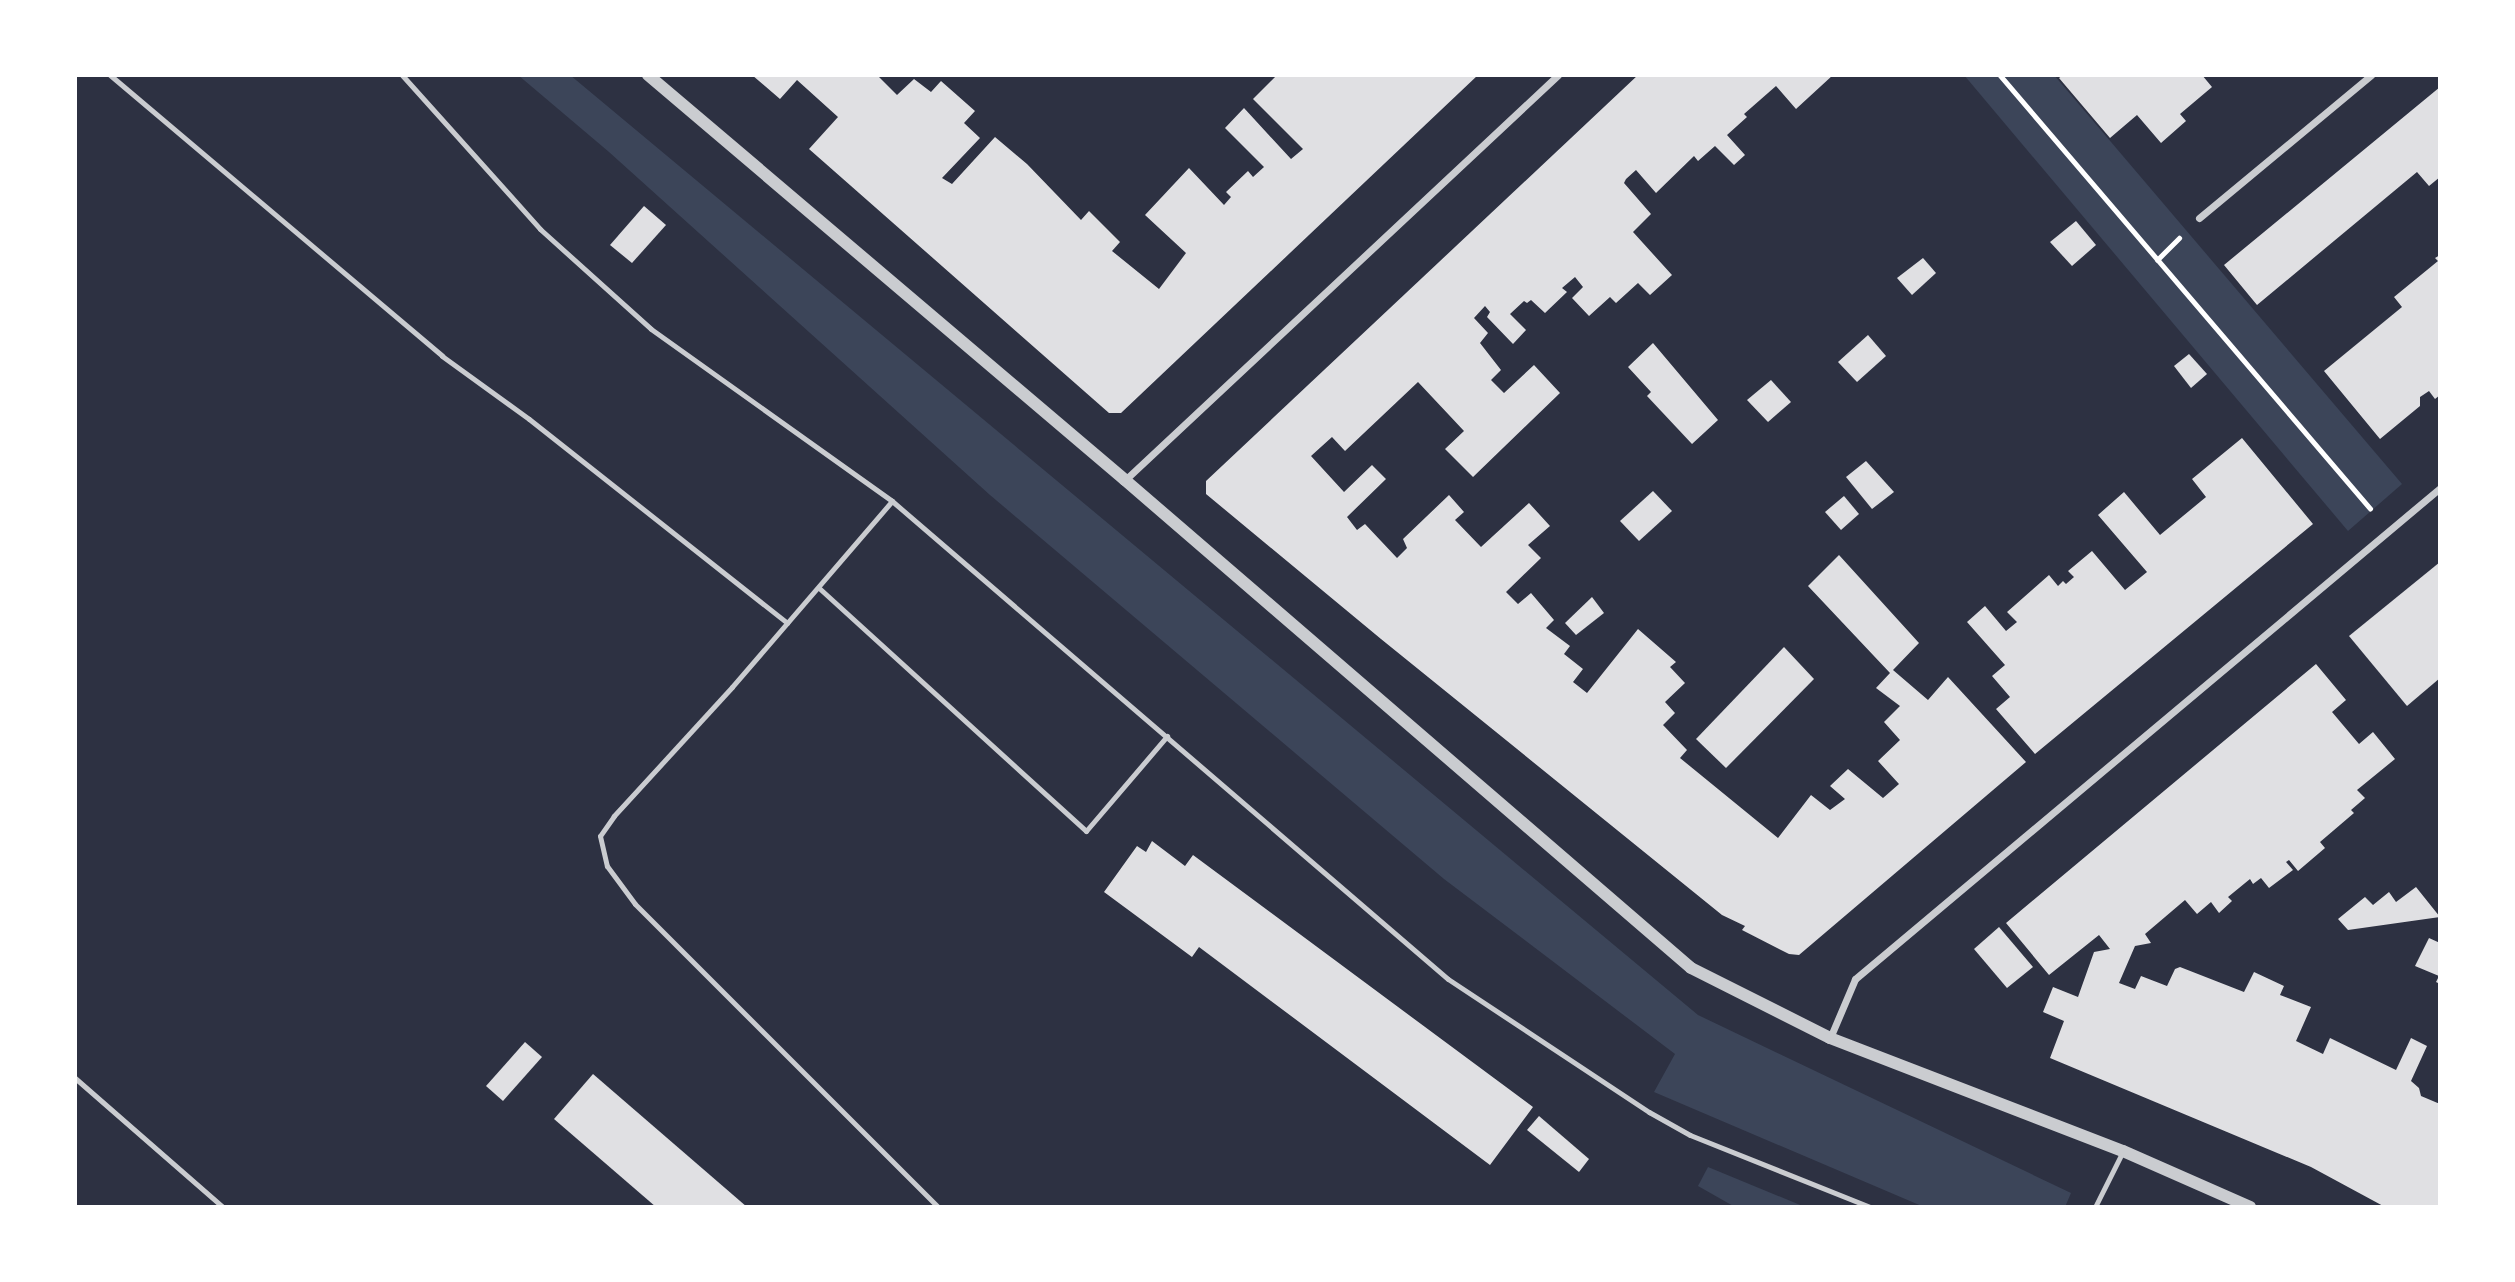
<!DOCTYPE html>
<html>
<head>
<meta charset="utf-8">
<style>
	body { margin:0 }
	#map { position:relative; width:2515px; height:1282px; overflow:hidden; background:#2d3142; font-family:"Noto Serif",serif }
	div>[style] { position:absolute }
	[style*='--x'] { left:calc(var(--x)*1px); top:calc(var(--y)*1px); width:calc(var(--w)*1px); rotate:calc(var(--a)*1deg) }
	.green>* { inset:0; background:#3c4559 }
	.building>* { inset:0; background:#e0e0e3 }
	.path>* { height:4.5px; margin:-2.25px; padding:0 2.25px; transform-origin:2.25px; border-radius:2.25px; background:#fff }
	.service>* { height:5px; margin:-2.5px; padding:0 2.5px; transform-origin:2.5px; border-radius:2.5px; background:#caccd0 }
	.minor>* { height:7px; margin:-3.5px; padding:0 3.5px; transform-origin:3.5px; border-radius:3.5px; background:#caccd0 }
	.tertiary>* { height:12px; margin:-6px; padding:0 6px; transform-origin:6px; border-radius:6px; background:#caccd0 }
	span { translate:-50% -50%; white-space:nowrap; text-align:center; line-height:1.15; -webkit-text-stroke:5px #fff; paint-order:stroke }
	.frame { position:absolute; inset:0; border:77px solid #fff; pointer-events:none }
</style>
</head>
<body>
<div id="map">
	<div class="green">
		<i style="clip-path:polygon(518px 75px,570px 75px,1698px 1015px,2071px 1193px,2065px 1207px,1924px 1207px,1654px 1092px,1675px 1054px,1444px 879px,990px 495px,609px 152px)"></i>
		<i style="clip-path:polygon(1964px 75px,2054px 75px,2402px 484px,2348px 531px)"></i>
		<i style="clip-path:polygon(1708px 1167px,1805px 1207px,1735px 1207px,1698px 1186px)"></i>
	</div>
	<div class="building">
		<i style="clip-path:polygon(752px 75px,881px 75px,879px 77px,897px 95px,914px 79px,931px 92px,941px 81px,975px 111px,964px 123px,980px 138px,942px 178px,952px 184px,995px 137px,1027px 164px,1081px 220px,1089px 211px,1120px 242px,1112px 251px,1159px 289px,1186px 253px,1145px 215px,1189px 168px,1224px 205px,1231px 197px,1226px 192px,1248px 171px,1253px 177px,1264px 167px,1225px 128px,1244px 108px,1291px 159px,1303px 149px,1253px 99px,1277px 75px,1478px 75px,1121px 413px,1109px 413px,809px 149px,838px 117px,797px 80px,780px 99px)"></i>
		<i style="clip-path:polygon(1638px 75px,1833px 75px,1796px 109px,1776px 86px,1744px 114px,1747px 117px,1727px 135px,1745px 155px,1734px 165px,1715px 146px,1698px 161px,1694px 156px,1656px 193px,1636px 170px,1626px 179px,1624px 183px,1651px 214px,1633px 232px,1672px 275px,1650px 295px,1638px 283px,1616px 303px,1610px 297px,1589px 316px,1572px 298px,1583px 287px,1575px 277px,1562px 288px,1567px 292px,1545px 313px,1531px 300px,1527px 303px,1524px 301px,1510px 314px,1526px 330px,1513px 344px,1487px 317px,1490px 312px,1485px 306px,1474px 318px,1488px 333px,1480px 343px,1501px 370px,1491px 380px,1504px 393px,1534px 365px,1560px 393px,1473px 477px,1445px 449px,1464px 431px,1418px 382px,1345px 451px,1332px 437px,1311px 456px,1344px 492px,1372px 465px,1386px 479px,1347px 517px,1357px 530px,1365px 524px,1397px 558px,1407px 548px,1403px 539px,1449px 495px,1464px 512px,1455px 520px,1481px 547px,1529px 503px,1550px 526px,1528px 545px,1541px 558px,1506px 592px,1518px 604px,1531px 593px,1554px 620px,1546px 628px,1570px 646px,1564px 654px,1583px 669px,1573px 682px,1587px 693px,1638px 629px,1676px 662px,1670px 667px,1685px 683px,1665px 702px,1675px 713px,1663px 725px,1687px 750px,1680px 758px,1778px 838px,1811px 795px,1830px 810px,1845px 799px,1830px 786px,1848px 769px,1883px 798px,1899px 784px,1878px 761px,1900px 740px,1884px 722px,1900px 706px,1876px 688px,1890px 673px,1808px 586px,1839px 555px,1919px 643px,1893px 670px,1928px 700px,1948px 677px,2026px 762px,1799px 955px,1789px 954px,1742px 930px,1745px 926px,1722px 915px,1381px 639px,1206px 494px,1206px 481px)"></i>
		<i style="clip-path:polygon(2063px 75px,2202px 75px,2212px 87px,2180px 114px,2186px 121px,2161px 143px,2137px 115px,2110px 138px,2059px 78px)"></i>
		<i style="clip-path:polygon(2440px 87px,2440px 177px,2429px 186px,2417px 172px,2257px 305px,2224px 265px)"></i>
		<i style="clip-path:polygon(644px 206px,666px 225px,632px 263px,610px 245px)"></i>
		<i style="clip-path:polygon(2076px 221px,2096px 245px,2072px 266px,2050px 242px)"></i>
		<i style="clip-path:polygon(2440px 255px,2440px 395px,2435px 399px,2429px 391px,2420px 397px,2420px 406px,2380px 439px,2324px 371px,2402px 307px,2394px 297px,2438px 261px,2435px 258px)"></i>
		<i style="clip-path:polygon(1923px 258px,1936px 273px,1912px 295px,1897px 278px)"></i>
		<i style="clip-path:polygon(1868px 335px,1886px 356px,1857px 382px,1838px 362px)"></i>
		<i style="clip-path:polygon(1653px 343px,1718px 420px,1692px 444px,1647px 396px,1651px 392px,1628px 367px)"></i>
		<i style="clip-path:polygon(2189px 354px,2207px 374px,2191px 388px,2174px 366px)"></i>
		<i style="clip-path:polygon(1771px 380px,1791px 402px,1768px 422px,1747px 400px)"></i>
		<i style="clip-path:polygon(2242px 438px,2313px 524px,2035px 754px,1996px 709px,2010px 697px,1992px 676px,2005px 665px,1967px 622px,1985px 606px,2006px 631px,2017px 622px,2007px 612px,2049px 575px,2058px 586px,2063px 581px,2066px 584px,2074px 577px,2068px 571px,2092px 551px,2125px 590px,2147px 572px,2098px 515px,2124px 492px,2160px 535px,2206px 497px,2192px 479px)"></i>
		<i style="clip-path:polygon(1866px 461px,1894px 492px,1872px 509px,1846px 477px)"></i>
		<i style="clip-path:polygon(1653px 491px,1672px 511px,1639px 541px,1620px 521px)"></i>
		<i style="clip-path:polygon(1844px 496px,1859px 514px,1841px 530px,1825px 512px)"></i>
		<i style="clip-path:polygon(2440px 562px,2440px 678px,2407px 706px,2349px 636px)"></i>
		<i style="clip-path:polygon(1592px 597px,1604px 613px,1576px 635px,1565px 623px)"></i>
		<i style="clip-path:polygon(1784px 647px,1814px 679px,1726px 768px,1696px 739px)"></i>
		<i style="clip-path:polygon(2316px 664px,2346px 700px,2332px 712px,2359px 744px,2373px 732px,2395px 759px,2357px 790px,2365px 798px,2351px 810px,2354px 813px,2320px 842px,2325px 848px,2298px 871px,2289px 860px,2286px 862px,2293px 870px,2269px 888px,2261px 878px,2253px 884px,2250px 879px,2228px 897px,2232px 901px,2219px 913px,2211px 902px,2197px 914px,2185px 900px,2145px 934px,2151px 943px,2135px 946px,2119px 983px,2135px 989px,2141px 976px,2167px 986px,2175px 969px,2180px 967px,2244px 992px,2254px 972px,2284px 986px,2280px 995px,2311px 1007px,2296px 1041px,2323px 1054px,2330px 1038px,2396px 1070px,2411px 1038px,2427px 1046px,2411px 1081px,2419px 1088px,2421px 1096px,2440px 1104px,2440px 1207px,2385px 1207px,2311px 1167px,2050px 1058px,2064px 1021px,2043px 1012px,2053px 987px,2078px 997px,2094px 952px,2110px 949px,2099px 935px,2049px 975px,2006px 923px)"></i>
		<i style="clip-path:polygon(1152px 841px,1185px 866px,1193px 855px,1533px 1107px,1490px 1165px,1199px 947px,1192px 957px,1104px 892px,1137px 846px,1146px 852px)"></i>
		<i style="clip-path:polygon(2416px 887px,2440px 917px,2348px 930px,2338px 919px,2365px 897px,2373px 905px,2389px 892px,2396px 902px)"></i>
		<i style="clip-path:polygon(1999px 927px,2033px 967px,2007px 988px,1974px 949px)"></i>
		<i style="clip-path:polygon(2429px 938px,2440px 943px,2440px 984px,2436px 982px,2439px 976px,2415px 966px)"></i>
		<i style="clip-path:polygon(525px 1042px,542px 1057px,503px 1101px,486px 1086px)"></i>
		<i style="clip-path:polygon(593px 1074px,747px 1207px,656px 1207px,554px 1119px)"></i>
		<i style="clip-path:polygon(1539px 1116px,1589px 1159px,1579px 1172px,1527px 1130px)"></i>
	</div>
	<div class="path">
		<i style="--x:2000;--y:75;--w:570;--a:49.49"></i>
		<i style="--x:2157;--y:260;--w:31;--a:-45"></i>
	</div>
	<div class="service">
		<i style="--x:110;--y:75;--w:435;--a:40.2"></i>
		<i style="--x:442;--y:356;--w:107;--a:35.9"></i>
		<i style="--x:529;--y:419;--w:329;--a:38.3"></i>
		<i style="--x:402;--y:75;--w:207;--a:48.1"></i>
		<i style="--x:540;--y:229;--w:149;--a:42"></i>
		<i style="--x:651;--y:329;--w:296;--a:35.5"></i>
		<i style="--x:892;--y:501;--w:733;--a:40.69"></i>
		<i style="--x:1448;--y:979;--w:241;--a:33.5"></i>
		<i style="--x:1649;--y:1112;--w:47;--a:29.3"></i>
		<i style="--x:1690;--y:1135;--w:194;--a:21.8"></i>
		<i style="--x:892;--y:501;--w:245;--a:130.7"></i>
		<i style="--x:732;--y:687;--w:175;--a:132.5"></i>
		<i style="--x:614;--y:816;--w:24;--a:125"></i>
		<i style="--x:600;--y:836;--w:31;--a:77"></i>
		<i style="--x:607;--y:866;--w:47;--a:53.6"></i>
		<i style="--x:635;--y:904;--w:429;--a:45"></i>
		<i style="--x:819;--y:588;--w:361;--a:42.3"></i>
		<i style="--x:1086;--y:831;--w:125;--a:-49.5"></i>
		<i style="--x:75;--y:1078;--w:196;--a:41.1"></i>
		<i style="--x:2095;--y:1207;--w:63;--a:-63.4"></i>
	</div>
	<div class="minor">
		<i style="--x:2199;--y:218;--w:224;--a:-39.7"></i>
		<i style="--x:1125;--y:480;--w:593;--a:-43.09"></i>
		<i style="--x:1830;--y:1038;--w:64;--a:-67"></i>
		<i style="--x:1855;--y:979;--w:764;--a:-40.01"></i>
	</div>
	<div class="tertiary">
		<i style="--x:648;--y:75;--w:626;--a:40.33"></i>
		<i style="--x:1125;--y:480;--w:747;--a:40.77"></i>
		<i style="--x:1691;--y:968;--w:156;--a:26.7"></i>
		<i style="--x:1830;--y:1038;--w:314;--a:21.1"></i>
		<i style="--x:2123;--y:1151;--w:139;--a:23.8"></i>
	</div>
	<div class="frame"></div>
</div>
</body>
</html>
